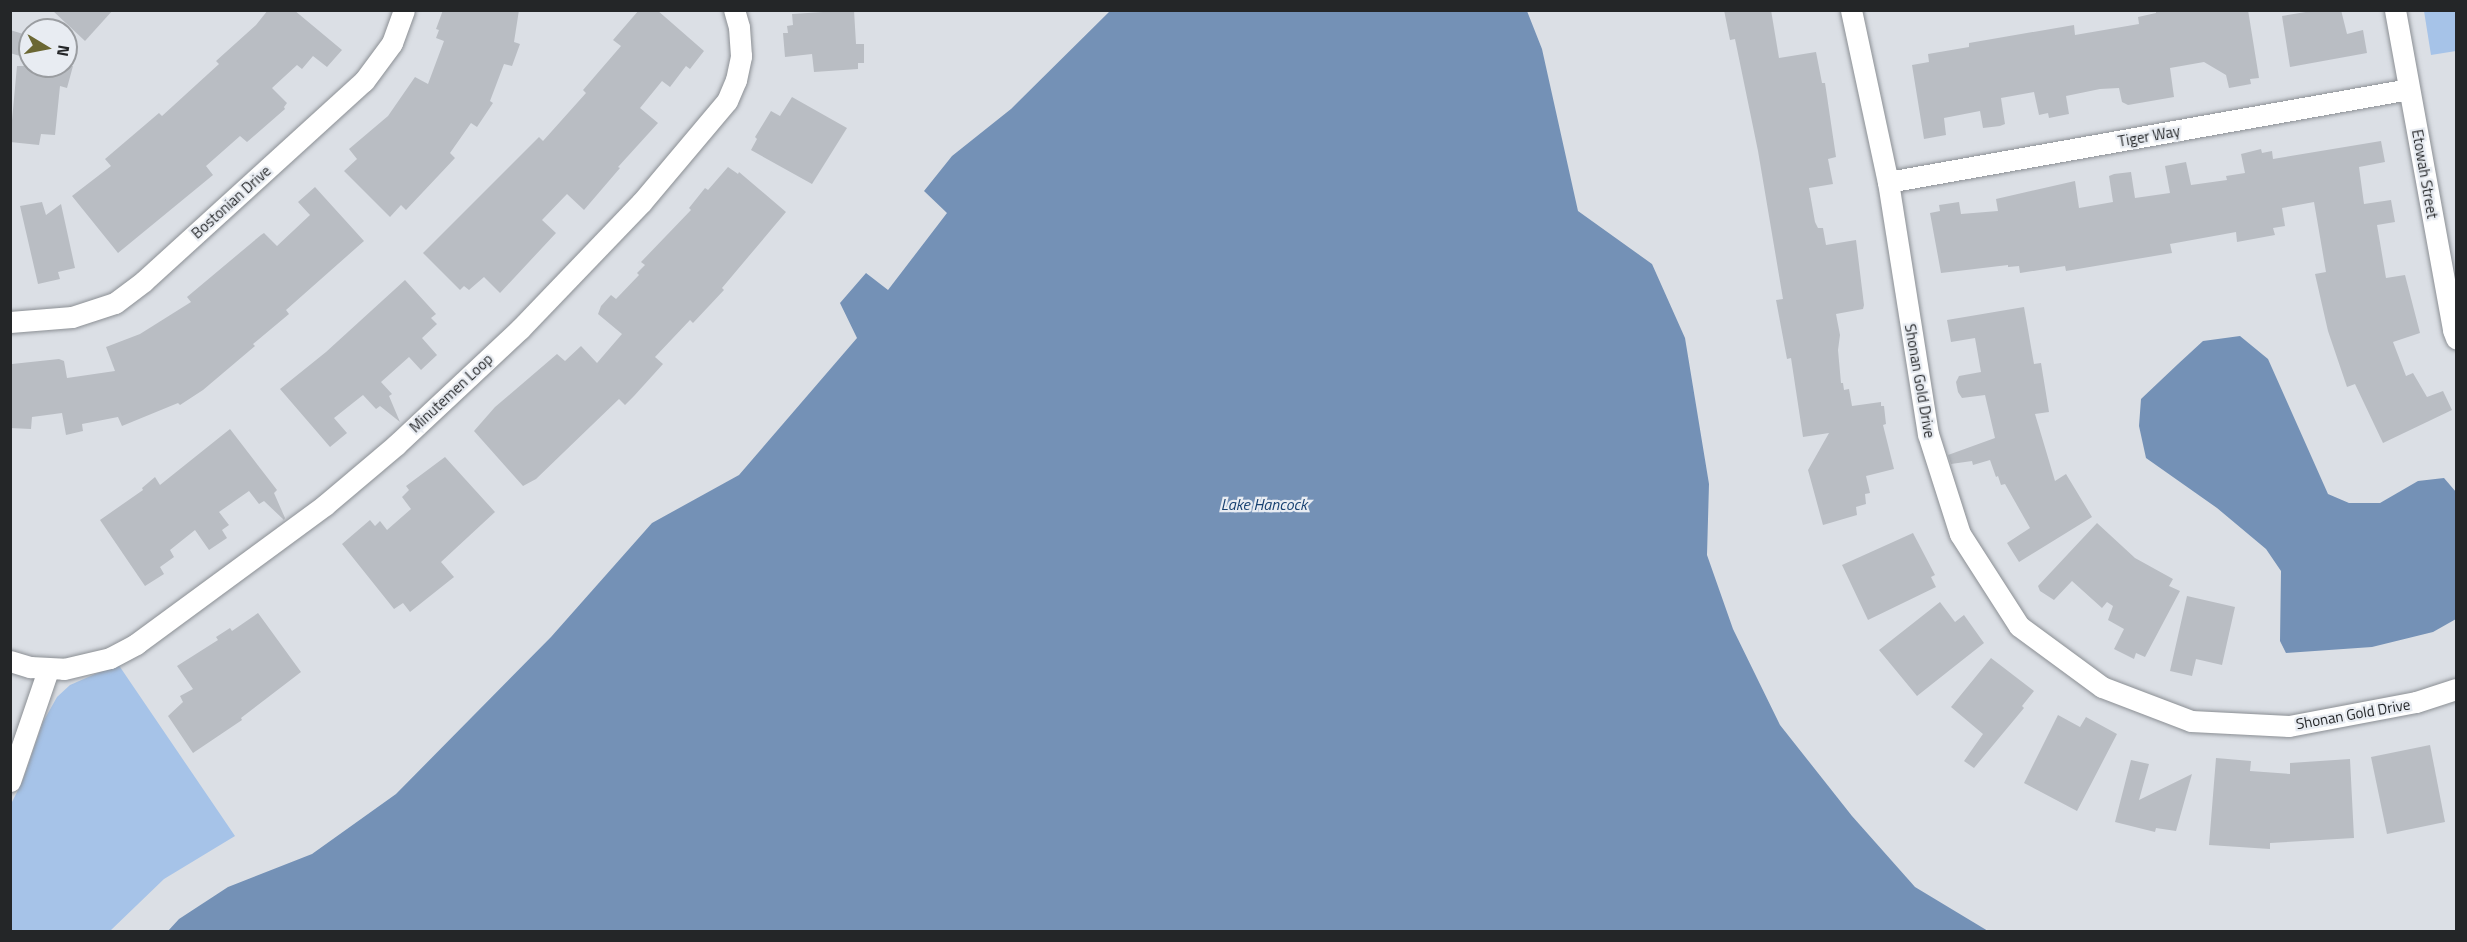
<!DOCTYPE html>
<html>
<head>
<meta charset="utf-8">
<style>
	body { margin:0 }
	#map { position:relative; width:2467px; height:942px; overflow:hidden; background:#dbdfe5; font-family:"Titillium Web",sans-serif }
	div>[style] { position:absolute }
	[style*='--x'] { left:calc(var(--x)*1px); top:calc(var(--y)*1px); width:calc(var(--w)*1px); rotate:calc(var(--a)*1deg) }
	.green>* { inset:0; background:#a6c3e8 }
	.water>* { inset:0; background:#7491b6 }
	.building>* { inset:0; background:#b9bdc3 }
	.roads { filter:drop-shadow(0 0 2px #8b8f94) drop-shadow(0 0 2px #8b8f94) }
	.street>* { height:21px; margin:-10.5px; padding:0 10.5px; transform-origin:10.5px; border-radius:10.5px; background:#fff }
	span { translate:-50% -50%; white-space:nowrap; text-align:center; line-height:1.15; -webkit-text-stroke:4.5px #e8ecf2; paint-order:stroke }
	.street-label { font-size:15px; color:#242628 }
	.water-label { font-size:16px; color:#174171; font-style:italic }
	.frame { position:absolute; inset:0; border:12px solid #242628; pointer-events:none }
	.north { position:absolute; left:18px; top:18px; width:60px; height:60px; box-sizing:border-box; background:#e8ecf2; border:2px solid #9a9da1; border-radius:50%; rotate:100deg; font-size:16px; font-weight:700; line-height:24px; text-align:center; color:#242628 }
	.north::after { content:''; display:block; margin:auto; width:21px; height:27px; background:#6b6733; clip-path:polygon(50% 0,100% 100%,50% 72%,0 100%) }
</style>
</head>
<body>
<div id="map">
	<div class="green">
		<i style="clip-path:polygon(2424px 11px,2456px 11px,2456px 51px,2431px 55px)"></i>
		<i style="clip-path:polygon(118px 664px,235px 836px,164px 879px,110px 931px,11px 931px,10px 806px,23px 780px,43px 722px,57px 697px,70px 685px)"></i>
	</div>
	<div class="water">
		<i style="clip-path:polygon(1110px 11px,1527px 11px,1542px 49px,1578px 211px,1652px 264px,1685px 338px,1709px 484px,1707px 555px,1733px 629px,1780px 725px,1852px 816px,1915px 887px,1988px 931px,168px 931px,179px 919px,228px 887px,312px 854px,396px 794px,551px 637px,652px 523px,739px 475px,857px 338px,840px 303px,866px 273px,888px 290px,947px 213px,924px 191px,952px 156px,1011px 109px)"></i>
		<i style="clip-path:polygon(2240px 336px,2268px 359px,2328px 494px,2349px 503px,2380px 503px,2418px 481px,2444px 478px,2456px 492px,2456px 619px,2433px 632px,2372px 647px,2286px 653px,2280px 641px,2281px 571px,2266px 549px,2217px 508px,2146px 458px,2139px 426px,2141px 399px,2178px 364px,2203px 341px)"></i>
	</div>
	<div class="building">
		<i style="clip-path:polygon(52px 10px,113px 10px,85px 41px)"></i>
		<i style="clip-path:polygon(268px 10px,294px 10px,342px 50px,327px 67px,313px 56px,302px 69px,297px 65px,272px 88px,287px 103px,284px 107px,285px 109px,247px 142px,240px 136px,206px 166px,213px 175px,118px 253px,72px 196px,111px 166px,105px 159px,159px 113px,162px 116px,219px 64px,216px 61px,256px 25px)"></i>
		<i style="clip-path:polygon(443px 10px,519px 10px,514px 42px,520px 44px,512px 66px,504px 64px,490px 101px,493px 103px,477px 127px,471px 123px,450px 153px,455px 158px,406px 210px,401px 205px,390px 217px,344px 171px,357px 159px,349px 149px,388px 116px,415px 77px,428px 84px,444px 41px,436px 38px,439px 30px,436px 29px)"></i>
		<i style="clip-path:polygon(639px 10px,657px 10px,704px 51px,690px 69px,686px 66px,670px 87px,662px 81px,640px 108px,658px 123px,618px 167px,620px 168px,584px 210px,567px 194px,542px 220px,556px 233px,500px 293px,484px 277px,469px 290px,464px 286px,460px 290px,423px 253px,539px 137px,543px 141px,586px 93px,583px 90px,621px 46px,613px 40px)"></i>
		<i style="clip-path:polygon(854px 10px,856px 44px,864px 44px,864px 63px,858px 63px,858px 69px,814px 72px,812px 54px,785px 57px,783px 33px,788px 33px,787px 26px,793px 25px,792px 14px)"></i>
		<i style="clip-path:polygon(1724px 10px,1771px 10px,1779px 58px,1816px 52px,1822px 83px,1825px 83px,1836px 157px,1828px 159px,1833px 184px,1809px 188px,1815px 222px,1818px 228px,1823px 228px,1826px 245px,1856px 240px,1864px 305px,1863px 309px,1836px 314px,1840px 335px,1838px 350px,1841px 383px,1843px 383px,1844px 390px,1849px 389px,1852px 406px,1881px 402px,1881px 406px,1884px 406px,1886px 424px,1883px 425px,1894px 469px,1866px 476px,1870px 493px,1865px 494px,1866px 504px,1856px 507px,1857px 515px,1823px 525px,1808px 470px,1829px 433px,1803px 437px,1791px 358px,1787px 359px,1776px 300px,1783px 299px,1758px 151px,1735px 39px,1730px 40px)"></i>
		<i style="clip-path:polygon(2156px 10px,2248px 10px,2259px 78px,2250px 79px,2251px 84px,2229px 88px,2226px 75px,2204px 62px,2170px 68px,2174px 97px,2128px 105px,2122px 102px,2119px 88px,2100px 89px,2066px 96px,2069px 114px,2049px 118px,2048px 113px,2039px 115px,2034px 92px,2001px 98px,2005px 124px,2000px 126px,1983px 128px,1980px 111px,1944px 118px,1946px 135px,1924px 139px,1912px 65px,1929px 62px,1928px 54px,1969px 47px,1969px 43px,2074px 25px,2075px 35px,2139px 24px,2138px 17px,2156px 13px)"></i>
		<i style="clip-path:polygon(2318px 10px,2341px 10px,2347px 34px,2363px 30px,2367px 53px,2290px 67px,2282px 16px)"></i>
		<i style="clip-path:polygon(10px 30px,30px 36px,30px 59px,10px 53px)"></i>
		<i style="clip-path:polygon(17px 66px,73px 66px,67px 88px,60px 86px,55px 135px,41px 134px,39px 145px,10px 142px)"></i>
		<i style="clip-path:polygon(792px 97px,847px 128px,812px 184px,751px 150px,757px 139px,755px 137px,771px 111px,780px 116px)"></i>
		<i style="clip-path:polygon(2381px 141px,2385px 162px,2359px 167px,2364px 204px,2391px 200px,2395px 222px,2377px 225px,2386px 278px,2405px 275px,2420px 333px,2393px 342px,2406px 376px,2413px 373px,2427px 397px,2443px 391px,2452px 410px,2383px 443px,2355px 384px,2347px 387px,2328px 331px,2315px 274px,2326px 272px,2314px 202px,2282px 208px,2285px 226px,2273px 228px,2275px 235px,2237px 242px,2236px 232px,2170px 244px,2172px 253px,2066px 271px,2065px 266px,2020px 273px,2019px 266px,2008px 267px,2008px 265px,1941px 273px,1930px 213px,1940px 211px,1939px 205px,1959px 202px,1961px 214px,1998px 211px,1996px 199px,2075px 181px,2079px 208px,2113px 202px,2109px 176px,2114px 174px,2131px 172px,2135px 198px,2170px 193px,2165px 166px,2186px 162px,2191px 185px,2227px 180px,2226px 176px,2245px 173px,2241px 154px,2261px 149px,2262px 153px,2272px 151px,2273px 159px)"></i>
		<i style="clip-path:polygon(728px 167px,738px 174px,739px 172px,786px 212px,722px 288px,724px 290px,693px 323px,690px 320px,655px 357px,663px 364px,634px 396px,625px 405px,619px 399px,536px 479px,523px 486px,474px 431px,495px 407px,557px 354px,565px 361px,581px 346px,597px 363px,622px 334px,598px 314px,601px 306px,611px 295px,616px 299px,639px 275px,637px 273px,645px 265px,641px 262px,691px 210px,689px 208px,705px 188px,708px 190px)"></i>
		<i style="clip-path:polygon(315px 187px,364px 241px,286px 310px,289px 314px,253px 344px,255px 346px,203px 390px,180px 405px,178px 403px,122px 426px,118px 417px,82px 424px,83px 431px,66px 435px,62px 413px,32px 417px,31px 429px,10px 428px,12px 364px,59px 359px,64px 361px,67px 378px,115px 371px,106px 347px,140px 334px,191px 302px,187px 297px,261px 235px,264px 233px,277px 246px,310px 215px,298px 202px)"></i>
		<i style="clip-path:polygon(42px 202px,46px 215px,61px 204px,75px 268px,58px 272px,60px 279px,38px 284px,20px 206px)"></i>
		<i style="clip-path:polygon(405px 280px,436px 314px,431px 318px,437px 324px,422px 338px,437px 355px,421px 370px,409px 357px,381px 382px,392px 394px,389px 396px,400px 422px,380px 406px,376px 409px,363px 395px,334px 418px,347px 433px,330px 447px,280px 389px,326px 352px)"></i>
		<i style="clip-path:polygon(2024px 307px,2034px 364px,2041px 363px,2049px 412px,2035px 414px,2055px 481px,2066px 474px,2092px 517px,2019px 562px,2007px 543px,2030px 528px,2005px 484px,2001px 485px,1998px 476px,1996px 477px,1990px 460px,1973px 465px,1972px 461px,1951px 464px,1948px 455px,1995px 438px,1985px 395px,1962px 398px,1958px 392px,1956px 382px,1959px 376px,1981px 372px,1975px 338px,1951px 342px,1947px 320px)"></i>
		<i style="clip-path:polygon(230px 429px,277px 490px,274px 493px,285px 518px,284px 520px,264px 501px,259px 504px,249px 491px,219px 512px,229px 525px,222px 530px,227px 538px,209px 550px,195px 530px,170px 550px,174px 557px,160px 567px,164px 574px,145px 586px,100px 520px,143px 490px,142px 488px,155px 477px,160px 485px)"></i>
		<i style="clip-path:polygon(445px 457px,495px 512px,441px 562px,454px 577px,410px 612px,403px 603px,394px 609px,342px 544px,370px 520px,375px 526px,380px 521px,387px 530px,411px 509px,402px 497px,409px 490px,406px 486px)"></i>
		<i style="clip-path:polygon(2097px 523px,2135px 558px,2173px 579px,2169px 586px,2180px 591px,2145px 657px,2136px 653px,2134px 659px,2114px 649px,2124px 629px,2108px 620px,2113px 606px,2107px 602px,2102px 608px,2072px 581px,2054px 600px,2040px 591px,2038px 586px)"></i>
		<i style="clip-path:polygon(1913px 533px,1935px 575px,1931px 577px,1936px 587px,1868px 620px,1842px 565px)"></i>
		<i style="clip-path:polygon(2187px 596px,2235px 607px,2222px 665px,2196px 659px,2192px 676px,2170px 671px)"></i>
		<i style="clip-path:polygon(1940px 602px,1955px 622px,1964px 615px,1984px 643px,1917px 696px,1879px 650px)"></i>
		<i style="clip-path:polygon(258px 613px,301px 672px,241px 718px,242px 720px,193px 753px,168px 716px,183px 702px,180px 696px,193px 689px,177px 666px,218px 640px,216px 637px,230px 628px,232px 631px)"></i>
		<i style="clip-path:polygon(1991px 658px,2034px 691px,2022px 706px,2024px 708px,1974px 768px,1964px 761px,1983px 734px,1951px 707px)"></i>
		<i style="clip-path:polygon(2058px 715px,2080px 727px,2086px 717px,2117px 734px,2077px 811px,2024px 783px)"></i>
		<i style="clip-path:polygon(2430px 745px,2445px 822px,2387px 834px,2371px 757px)"></i>
		<i style="clip-path:polygon(2216px 758px,2251px 761px,2250px 771px,2290px 774px,2290px 763px,2350px 759px,2354px 838px,2270px 843px,2270px 849px,2209px 845px)"></i>
		<i style="clip-path:polygon(2131px 760px,2149px 764px,2139px 800px,2192px 774px,2176px 831px,2156px 828px,2155px 832px,2115px 822px)"></i>
	</div>
	<div class="roads">
		<div class="street">
			<i style="--x:1851;--y:10;--w:176;--a:77.9"></i>
			<i style="--x:1888;--y:182;--w:255;--a:81"></i>
			<i style="--x:1928;--y:434;--w:105;--a:72.3"></i>
			<i style="--x:1960;--y:534;--w:109;--a:57.3"></i>
			<i style="--x:2019;--y:626;--w:103;--a:36.3"></i>
			<i style="--x:2102;--y:687;--w:95;--a:20.9"></i>
			<i style="--x:2191;--y:721;--w:98;--a:2.9"></i>
			<i style="--x:2289;--y:726;--w:129;--a:-10.7"></i>
			<i style="--x:2416;--y:702;--w:42;--a:-18"></i>
			<i style="--x:2395;--y:10;--w:325;--a:79.7"></i>
			<i style="--x:2453;--y:330;--w:9;--a:69"></i>
			<i style="--x:1888;--y:182;--w:529;--a:-10.12"></i>
			<i style="--x:10;--y:322;--w:62;--a:-4.6"></i>
			<i style="--x:72;--y:317;--w:45;--a:-18"></i>
			<i style="--x:115;--y:303;--w:36;--a:-37"></i>
			<i style="--x:144;--y:281;--w:297;--a:-42.3"></i>
			<i style="--x:364;--y:81;--w:47;--a:-53.6"></i>
			<i style="--x:392;--y:43;--w:35;--a:-70"></i>
			<i style="--x:10;--y:661;--w:21;--a:17"></i>
			<i style="--x:30;--y:667;--w:34;--a:3"></i>
			<i style="--x:64;--y:669;--w:47;--a:-13.4"></i>
			<i style="--x:110;--y:658;--w:30;--a:-28"></i>
			<i style="--x:136;--y:644;--w:235;--a:-36.3"></i>
			<i style="--x:325;--y:505;--w:93;--a:-40.2"></i>
			<i style="--x:396;--y:445;--w:170;--a:-43.1"></i>
			<i style="--x:520;--y:329;--w:175;--a:-46.2"></i>
			<i style="--x:641;--y:203;--w:133;--a:-49.9"></i>
			<i style="--x:727;--y:101;--w:23;--a:-67"></i>
			<i style="--x:736;--y:80;--w:25;--a:-78"></i>
			<i style="--x:741;--y:56;--w:29;--a:-94"></i>
			<i style="--x:739;--y:27;--w:18;--a:-106"></i>
			<i style="--x:10;--y:781;--w:117;--a:-71.1"></i>
		</div>
	</div>
	<div class="street-label">
		<span style="left:2149px;top:136px;rotate:-10deg">Tiger Way</span>
		<span style="left:2425px;top:174px;rotate:80deg">Etowah Street</span>
		<span style="left:231px;top:202px;rotate:-42deg">Bostonian Drive</span>
		<span style="left:1920px;top:381px;rotate:80deg">Shonan Gold Drive</span>
		<span style="left:451px;top:393px;rotate:-43deg">Minutemen Loop</span>
		<span style="left:2353px;top:714px;rotate:-10deg">Shonan Gold Drive</span>
	</div>
	<div class="water-label">
		<span style="left:1264px;top:504px">Lake Hancock</span>
	</div>
	<div class="frame"></div>
	<div class="north">N</div>
</div>
</body>
</html>
